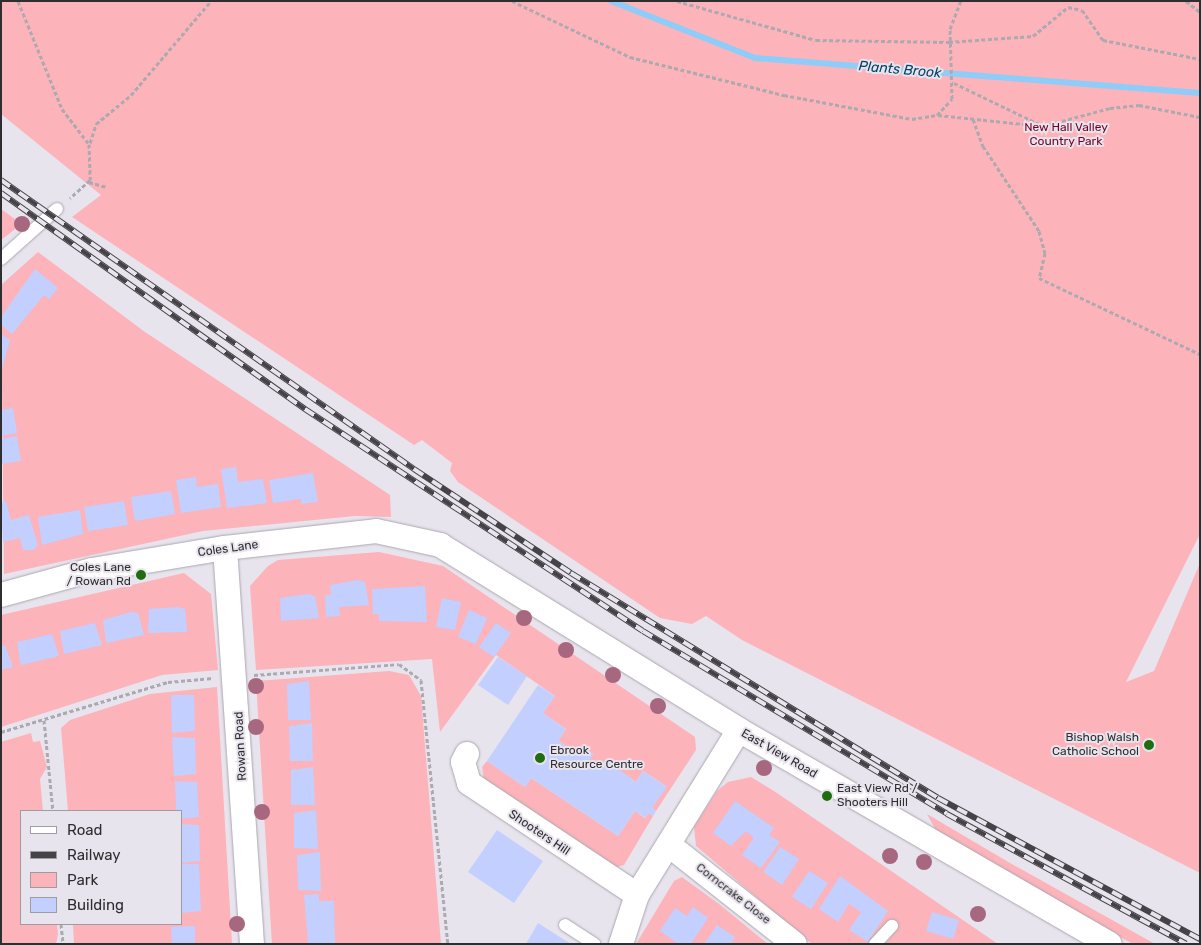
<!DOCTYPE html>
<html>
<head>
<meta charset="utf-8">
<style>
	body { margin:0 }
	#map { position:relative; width:1201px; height:945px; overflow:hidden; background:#e8e4ed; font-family:Rubik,sans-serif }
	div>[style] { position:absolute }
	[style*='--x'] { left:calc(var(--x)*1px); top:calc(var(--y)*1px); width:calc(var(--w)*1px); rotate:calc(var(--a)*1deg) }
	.green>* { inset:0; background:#fcb3ba }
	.stream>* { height:6px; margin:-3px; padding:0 3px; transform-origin:3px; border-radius:3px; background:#8ecdf9 }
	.building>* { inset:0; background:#c3cfff }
	.path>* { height:3px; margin-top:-1.5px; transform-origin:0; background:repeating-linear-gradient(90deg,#aca9b0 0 4px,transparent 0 6.5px) }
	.roads { filter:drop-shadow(0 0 1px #aba6af) drop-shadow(0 0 1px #aba6af) }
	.service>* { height:12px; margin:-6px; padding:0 6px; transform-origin:6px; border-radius:6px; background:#fff }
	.minor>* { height:24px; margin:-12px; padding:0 12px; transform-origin:12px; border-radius:12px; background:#fff }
	.rail>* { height:5.5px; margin-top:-2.75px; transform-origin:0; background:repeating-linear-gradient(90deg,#e8e4ed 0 11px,#454347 0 22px); box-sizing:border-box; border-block:1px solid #454347 }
	.trees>* { width:16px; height:16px; margin:-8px; border-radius:50%; background:#a7677f }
	.dots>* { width:14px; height:14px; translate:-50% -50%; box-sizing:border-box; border:2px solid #e8e4ed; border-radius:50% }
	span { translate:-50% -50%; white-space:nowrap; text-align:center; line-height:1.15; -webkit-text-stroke:4px #e8e4ed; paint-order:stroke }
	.park-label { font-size:12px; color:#720025 }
	.street-label { font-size:12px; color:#2e2d30 }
	.poi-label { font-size:12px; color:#2e2d30 }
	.right { translate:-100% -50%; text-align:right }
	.left { translate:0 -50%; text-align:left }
	.water-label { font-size:14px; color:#004366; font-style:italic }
	.frame { position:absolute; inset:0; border:2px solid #2e2d30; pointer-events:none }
	.legend { position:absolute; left:20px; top:810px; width:162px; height:115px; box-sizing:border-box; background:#e8e4ed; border:1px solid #9e9ba1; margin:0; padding:6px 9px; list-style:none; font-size:15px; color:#2e2d30 }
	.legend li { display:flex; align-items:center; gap:10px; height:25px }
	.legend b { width:25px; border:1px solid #9e9ba1 }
</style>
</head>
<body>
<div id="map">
	<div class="green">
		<i style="clip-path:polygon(1px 1px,1200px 1px,1200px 534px,1126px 682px,1154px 671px,1200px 563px,1200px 873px,742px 640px,706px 616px,692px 624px,660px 618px,458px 482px,450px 471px,452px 463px,422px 440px,414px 445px,72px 217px,101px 195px,1px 114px)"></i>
		<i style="clip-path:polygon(1px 209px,22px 224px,1px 240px)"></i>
		<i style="clip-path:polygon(38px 252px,145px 332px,390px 495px,391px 517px,355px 516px,203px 531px,4px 574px,1px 285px)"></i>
		<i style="clip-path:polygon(379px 552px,443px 566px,695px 737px,696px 750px,656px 811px,652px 808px,666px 786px,643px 771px,636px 782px,605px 761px,599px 768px,589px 761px,593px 754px,585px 749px,580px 755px,558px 741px,566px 729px,543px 713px,555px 696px,496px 655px,440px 732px,432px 659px,256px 670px,250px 586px,268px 566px,278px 560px)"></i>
		<i style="clip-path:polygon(184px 573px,211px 594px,218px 670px,162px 675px,1px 727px,1px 615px)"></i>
		<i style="clip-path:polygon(389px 671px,409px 675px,421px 696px,441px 944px,272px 944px,256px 681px)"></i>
		<i style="clip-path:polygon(217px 687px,232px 944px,74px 944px,73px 924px,181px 924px,181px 811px,68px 811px,61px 728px,70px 720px,150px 694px)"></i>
		<i style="clip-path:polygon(31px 733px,33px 742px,40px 741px,47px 767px,40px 779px,43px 811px,21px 811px,21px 924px,57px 924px,58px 934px,56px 944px,1px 944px,1px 742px)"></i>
		<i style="clip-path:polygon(487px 761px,525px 787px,531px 778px,618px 836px,635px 811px,645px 818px,649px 813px,653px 816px,624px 865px,614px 868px,484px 781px,482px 767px)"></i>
		<i style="clip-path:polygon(751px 777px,774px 791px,998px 944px,885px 944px,896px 929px,890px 923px,868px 944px,812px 944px,696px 846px,694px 827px,717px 791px,728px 782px)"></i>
		<i style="clip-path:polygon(927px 814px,1010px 863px,1155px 944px,1133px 944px,940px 838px)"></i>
		<i style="clip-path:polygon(682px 877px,719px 904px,768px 944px,636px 944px,674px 881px)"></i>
	</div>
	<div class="stream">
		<i style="--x:611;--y:1;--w:155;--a:21.6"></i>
		<i style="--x:755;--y:58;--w:446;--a:4.5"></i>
	</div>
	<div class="building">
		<i style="clip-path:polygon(35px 269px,58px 288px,49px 299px,44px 295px,12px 334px,1px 325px,1px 317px)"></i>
		<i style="clip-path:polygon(1px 334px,10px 340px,2px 369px,1px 369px)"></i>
		<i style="clip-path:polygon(13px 408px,17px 433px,1px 436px,1px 410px)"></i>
		<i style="clip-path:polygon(17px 436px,21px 461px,1px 464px,1px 439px)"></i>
		<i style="clip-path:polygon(236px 467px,238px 482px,263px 479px,267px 503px,227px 508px,221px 469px)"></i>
		<i style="clip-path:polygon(313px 473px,318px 502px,302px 504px,301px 499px,273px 503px,269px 480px)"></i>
		<i style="clip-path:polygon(196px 477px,197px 487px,218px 484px,221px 507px,181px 513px,176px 480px)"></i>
		<i style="clip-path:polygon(171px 491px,175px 514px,135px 521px,131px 497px)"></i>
		<i style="clip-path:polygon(6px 501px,11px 520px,29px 515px,38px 545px,34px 550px,23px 550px,20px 538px,3px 542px,1px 503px)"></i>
		<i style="clip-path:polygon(124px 501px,128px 525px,88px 531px,84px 507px)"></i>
		<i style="clip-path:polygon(80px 510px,83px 534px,42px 545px,38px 517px)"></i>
		<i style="clip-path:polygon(358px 580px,365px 582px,369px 605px,339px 607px,340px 616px,326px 617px,325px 595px,331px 595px,330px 585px)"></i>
		<i style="clip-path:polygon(425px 586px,427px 622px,379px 621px,379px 614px,373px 614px,372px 589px)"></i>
		<i style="clip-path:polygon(308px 594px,315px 596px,319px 618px,281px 621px,280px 598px)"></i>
		<i style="clip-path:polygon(442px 598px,461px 602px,455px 630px,436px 627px)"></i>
		<i style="clip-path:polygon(178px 607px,185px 609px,187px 632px,148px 633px,149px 609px)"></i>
		<i style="clip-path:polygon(469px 610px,487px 618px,476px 644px,458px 637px)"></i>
		<i style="clip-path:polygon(131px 612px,138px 613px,144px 635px,106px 643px,103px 620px)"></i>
		<i style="clip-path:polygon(95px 623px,102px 645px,64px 654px,60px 631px)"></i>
		<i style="clip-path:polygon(496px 623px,511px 633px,494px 657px,479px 647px)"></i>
		<i style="clip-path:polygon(52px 634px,59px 656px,21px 665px,17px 642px)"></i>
		<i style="clip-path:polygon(5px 645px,13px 667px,1px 670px,1px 647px)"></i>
		<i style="clip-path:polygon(498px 657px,527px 676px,508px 705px,478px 685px)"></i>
		<i style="clip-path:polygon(309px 681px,311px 720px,288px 720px,287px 684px)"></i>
		<i style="clip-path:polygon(538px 685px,555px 696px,543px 713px,566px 729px,558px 741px,580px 755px,585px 748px,593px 754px,589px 761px,599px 768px,605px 760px,636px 782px,643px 771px,667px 787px,652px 808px,656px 811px,653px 816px,649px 813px,646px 818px,635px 811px,618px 836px,531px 778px,525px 787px,487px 761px)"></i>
		<i style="clip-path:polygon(171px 695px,194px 695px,195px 731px,172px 733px)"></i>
		<i style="clip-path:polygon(312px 723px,313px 761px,290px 761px,289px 726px)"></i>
		<i style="clip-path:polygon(172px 737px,195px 738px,196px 774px,174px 776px)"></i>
		<i style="clip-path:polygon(313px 767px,315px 805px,291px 805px,291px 770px)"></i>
		<i style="clip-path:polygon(175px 781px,197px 782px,199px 817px,181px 819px,181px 811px,176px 811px)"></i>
		<i style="clip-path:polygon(735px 801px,774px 828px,769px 835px,780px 842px,761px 868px,742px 855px,754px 838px,746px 831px,731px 846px,713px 833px)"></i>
		<i style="clip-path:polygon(316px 810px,318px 849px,294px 848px,294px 813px)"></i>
		<i style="clip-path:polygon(181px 824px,199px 825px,200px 861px,181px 863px)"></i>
		<i style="clip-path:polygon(497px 830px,543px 861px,514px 903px,468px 872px)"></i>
		<i style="clip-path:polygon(780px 847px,799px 859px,782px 885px,763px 872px)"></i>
		<i style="clip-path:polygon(320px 852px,321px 891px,298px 890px,297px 855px)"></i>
		<i style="clip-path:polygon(181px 864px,199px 864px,201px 911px,181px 913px)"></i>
		<i style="clip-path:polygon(809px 871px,828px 883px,811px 909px,792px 897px)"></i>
		<i style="clip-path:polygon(840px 876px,888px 911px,868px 942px,849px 930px,861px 912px,849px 904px,838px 922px,819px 909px)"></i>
		<i style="clip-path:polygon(319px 894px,319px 901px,334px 901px,335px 944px,304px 944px,308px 942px,304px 895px)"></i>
		<i style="clip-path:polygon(693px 907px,708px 918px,691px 944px,678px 944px,660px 931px,675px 908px,687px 916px)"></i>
		<i style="clip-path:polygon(932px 912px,959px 920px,953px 939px,926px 931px)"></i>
		<i style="clip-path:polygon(538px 923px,571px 944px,526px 944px)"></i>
		<i style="clip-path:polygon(717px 925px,735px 937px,731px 944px,704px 944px)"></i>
		<i style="clip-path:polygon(195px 926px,195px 944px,172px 944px,171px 927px)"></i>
	</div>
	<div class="path">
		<i style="--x:18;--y:1;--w:117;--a:67.8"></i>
		<i style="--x:62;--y:109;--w:44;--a:52.4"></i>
		<i style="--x:89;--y:144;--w:36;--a:88"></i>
		<i style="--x:90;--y:180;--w:27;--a:138"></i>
		<i style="--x:512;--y:1;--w:131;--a:25.4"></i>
		<i style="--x:630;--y:57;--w:159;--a:13.9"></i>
		<i style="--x:784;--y:95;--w:130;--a:10.6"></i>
		<i style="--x:912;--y:119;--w:25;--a:-9"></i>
		<i style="--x:937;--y:115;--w:22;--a:-47"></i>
		<i style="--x:952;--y:99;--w:70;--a:-91.6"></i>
		<i style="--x:950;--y:29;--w:30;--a:-69"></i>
		<i style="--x:677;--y:1;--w:144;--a:15.7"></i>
		<i style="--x:816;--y:40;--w:133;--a:0.9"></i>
		<i style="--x:949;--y:42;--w:84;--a:-4.1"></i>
		<i style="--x:1033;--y:36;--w:45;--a:-39.6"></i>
		<i style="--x:1068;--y:7;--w:14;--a:12"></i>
		<i style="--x:1082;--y:10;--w:37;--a:55"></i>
		<i style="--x:1103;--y:40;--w:99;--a:11.1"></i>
		<i style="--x:1186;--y:1;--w:18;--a:38"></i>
		<i style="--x:954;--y:83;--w:97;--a:25.8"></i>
		<i style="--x:938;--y:115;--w:106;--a:6"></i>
		<i style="--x:1043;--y:126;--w:69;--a:-15"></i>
		<i style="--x:1110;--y:108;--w:29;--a:-6"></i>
		<i style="--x:1139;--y:105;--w:62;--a:11.1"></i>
		<i style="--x:973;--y:119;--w:29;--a:70"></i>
		<i style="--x:983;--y:146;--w:102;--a:56.6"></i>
		<i style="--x:1039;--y:231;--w:23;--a:75"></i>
		<i style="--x:1045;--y:253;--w:26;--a:103"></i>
		<i style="--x:1039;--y:278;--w:178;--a:25.3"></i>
		<i style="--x:90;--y:143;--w:20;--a:-72"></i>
		<i style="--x:96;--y:124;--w:45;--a:-39.6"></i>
		<i style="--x:131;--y:95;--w:123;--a:-49.6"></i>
		<i style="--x:89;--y:182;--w:19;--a:16"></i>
		<i style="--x:254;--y:675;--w:145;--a:-4.3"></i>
		<i style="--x:399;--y:664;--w:27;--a:36"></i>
		<i style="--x:421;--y:680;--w:265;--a:84.2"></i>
		<i style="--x:44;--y:720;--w:91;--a:84.4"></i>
		<i style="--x:1;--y:732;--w:174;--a:-16.7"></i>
		<i style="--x:168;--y:682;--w:45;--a:-5.1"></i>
		<i style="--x:61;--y:924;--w:20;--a:84"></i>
	</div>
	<div class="roads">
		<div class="service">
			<i style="--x:1;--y:259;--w:75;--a:-41.8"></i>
			<i style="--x:565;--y:925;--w:35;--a:33"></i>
			<i style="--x:875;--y:944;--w:25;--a:-47"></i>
		</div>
		<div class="minor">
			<i style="--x:225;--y:548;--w:397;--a:86.1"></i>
			<i style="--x:1;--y:595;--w:94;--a:-15.4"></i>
			<i style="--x:92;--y:570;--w:135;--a:-9.4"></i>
			<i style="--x:225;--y:548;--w:152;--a:-6.4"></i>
			<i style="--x:376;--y:531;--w:66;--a:12.3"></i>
			<i style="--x:440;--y:545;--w:352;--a:31.7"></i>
			<i style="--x:739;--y:730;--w:428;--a:30"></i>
			<i style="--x:467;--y:754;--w:9;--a:117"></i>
			<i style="--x:463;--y:762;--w:22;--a:74"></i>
			<i style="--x:469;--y:783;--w:202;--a:33.7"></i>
			<i style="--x:669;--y:845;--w:160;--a:38.2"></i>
			<i style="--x:621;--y:944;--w:52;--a:-71.9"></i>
			<i style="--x:637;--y:895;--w:194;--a:-58.3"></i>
		</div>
	</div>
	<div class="rail">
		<i style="--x:1;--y:180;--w:504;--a:34.98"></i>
		<i style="--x:414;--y:469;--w:188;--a:33.5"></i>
		<i style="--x:571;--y:573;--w:430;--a:31.5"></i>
		<i style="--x:938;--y:798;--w:298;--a:28.3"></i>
		<i style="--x:1;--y:193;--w:373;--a:35.4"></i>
		<i style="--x:305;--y:409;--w:404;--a:33.3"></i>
		<i style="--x:643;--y:631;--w:355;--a:31"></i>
		<i style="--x:947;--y:814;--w:272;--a:28.5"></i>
	</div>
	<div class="trees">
		<i style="left:22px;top:224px"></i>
		<i style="left:524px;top:618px"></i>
		<i style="left:566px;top:650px"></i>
		<i style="left:613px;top:675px"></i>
		<i style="left:256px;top:686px"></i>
		<i style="left:658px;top:706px"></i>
		<i style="left:256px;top:727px"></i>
		<i style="left:764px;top:768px"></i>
		<i style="left:262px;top:812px"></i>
		<i style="left:890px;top:856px"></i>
		<i style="left:924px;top:862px"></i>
		<i style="left:978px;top:914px"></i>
		<i style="left:237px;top:924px"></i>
	</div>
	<div class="dots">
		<i style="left:141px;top:575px;background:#1f6d10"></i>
		<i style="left:1149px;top:745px;background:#1f6d10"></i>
		<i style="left:540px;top:758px;background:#1f6d10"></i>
		<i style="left:827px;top:796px;background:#1f6d10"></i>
	</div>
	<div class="park-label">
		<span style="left:1066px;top:135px">New Hall Valley<br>Country Park</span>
	</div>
	<div class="street-label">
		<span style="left:228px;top:549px;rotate:-8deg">Coles Lane</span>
		<span style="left:241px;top:746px;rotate:-93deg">Rowan Road</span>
		<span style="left:779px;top:754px;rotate:30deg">East View Road</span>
		<span style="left:539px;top:833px;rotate:34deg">Shooters Hill</span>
		<span style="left:733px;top:894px;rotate:38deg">Corncrake Close</span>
	</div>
	<div class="poi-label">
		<span class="right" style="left:131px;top:575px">Coles Lane<br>/ Rowan Rd</span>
		<span class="right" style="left:1139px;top:745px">Bishop Walsh<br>Catholic School</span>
		<span class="left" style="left:550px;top:758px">Ebrook<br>Resource Centre</span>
		<span class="left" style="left:837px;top:796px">East View Rd /<br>Shooters Hill</span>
	</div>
	<div class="water-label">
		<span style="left:900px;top:70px;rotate:5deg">Plants Brook</span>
	</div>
	<div class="frame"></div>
	<ul class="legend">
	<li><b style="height:6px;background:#fff"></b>Road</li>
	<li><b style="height:6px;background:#454347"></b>Railway</li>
	<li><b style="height:14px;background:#fcb3ba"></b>Park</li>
	<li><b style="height:14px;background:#c3cfff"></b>Building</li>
	</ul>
</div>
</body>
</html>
